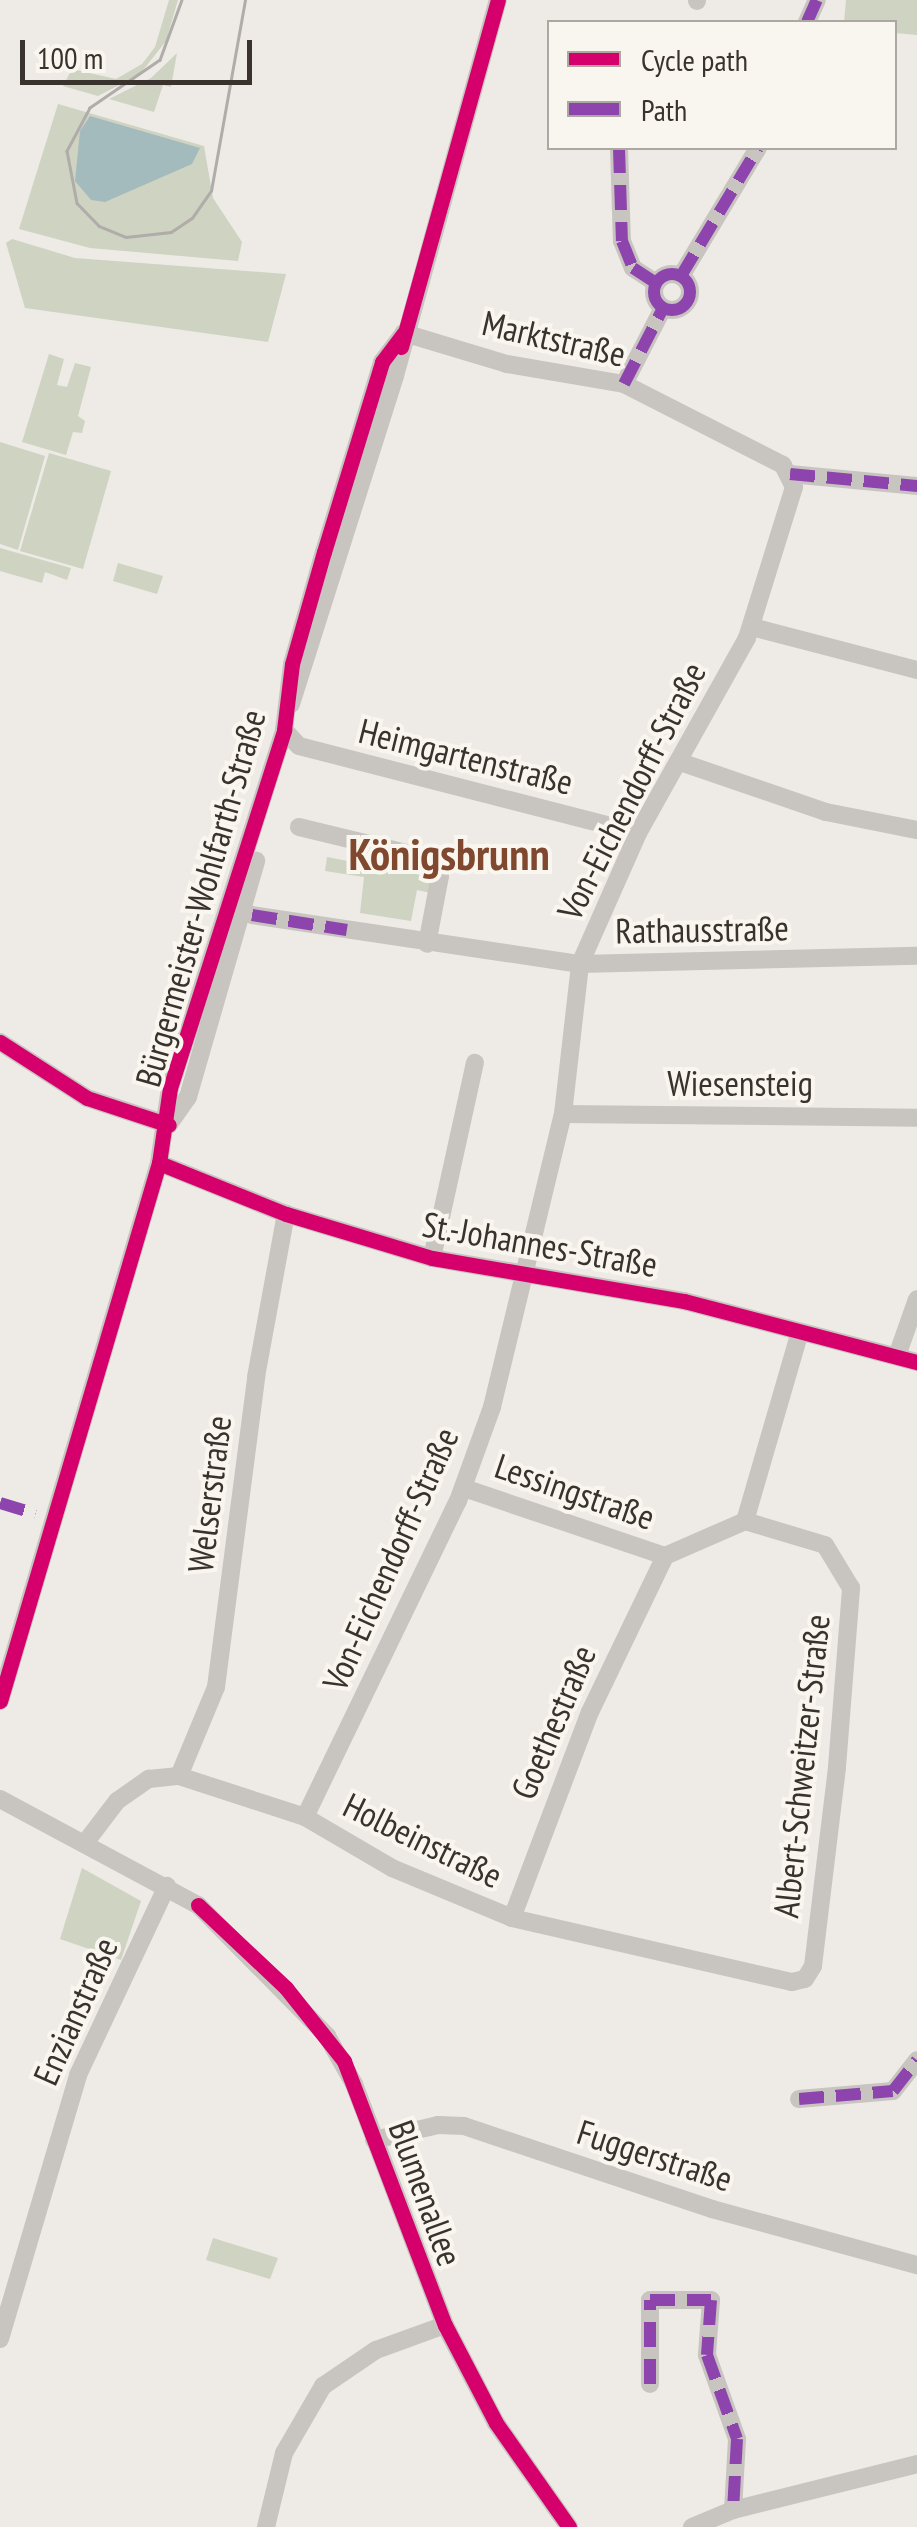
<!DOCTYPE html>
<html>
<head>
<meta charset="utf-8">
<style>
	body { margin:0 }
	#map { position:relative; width:917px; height:2527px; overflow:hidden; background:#eeebe6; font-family:"PT Sans Narrow",sans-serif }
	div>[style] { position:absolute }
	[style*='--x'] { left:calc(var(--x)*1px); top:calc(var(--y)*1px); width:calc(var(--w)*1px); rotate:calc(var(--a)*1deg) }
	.green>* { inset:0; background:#ced3c2 }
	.water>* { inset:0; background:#a4bbbd }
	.minor>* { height:18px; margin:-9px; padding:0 9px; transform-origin:9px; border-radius:9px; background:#c8c4bf }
	.minor>.ring { margin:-9px; padding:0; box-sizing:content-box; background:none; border:18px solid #c8c4bf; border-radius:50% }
	.tram>* { height:2.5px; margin:-1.25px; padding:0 1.25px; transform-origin:1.25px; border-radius:1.25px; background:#b0aca9 }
	.quiet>* { height:12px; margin-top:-6px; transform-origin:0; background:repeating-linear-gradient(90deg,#8e44ad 0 25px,transparent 0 37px) }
	.quiet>.ring { margin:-6px; padding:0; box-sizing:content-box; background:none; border:12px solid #8e44ad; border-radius:50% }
	.cycleway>* { height:15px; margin:-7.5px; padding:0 7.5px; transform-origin:7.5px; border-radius:7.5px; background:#d6006c }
	span { translate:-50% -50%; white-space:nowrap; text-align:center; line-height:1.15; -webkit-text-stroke:8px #f9f6ef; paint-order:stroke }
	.street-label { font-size:35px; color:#39322d }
	.district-label { font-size:45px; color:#7f482f; font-weight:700 }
	.legend { position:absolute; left:547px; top:20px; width:350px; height:130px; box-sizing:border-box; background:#f9f6ef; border:2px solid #aca8a1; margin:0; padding:12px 18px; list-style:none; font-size:30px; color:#39322d }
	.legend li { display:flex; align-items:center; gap:20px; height:50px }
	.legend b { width:50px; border:2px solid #aca8a1 }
	.scale { position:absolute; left:20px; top:40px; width:232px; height:45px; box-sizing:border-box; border:5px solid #39322d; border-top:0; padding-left:12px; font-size:30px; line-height:35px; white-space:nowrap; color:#39322d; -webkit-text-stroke:8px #f9f6ef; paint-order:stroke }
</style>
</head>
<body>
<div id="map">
	<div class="green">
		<i style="clip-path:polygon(169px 0,178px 0,166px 41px,140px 74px,98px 96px,63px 86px,72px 69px,116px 79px,142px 64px,155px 47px)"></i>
		<i style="clip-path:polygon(846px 0,917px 0,917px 35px,895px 33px,894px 22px,844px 22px)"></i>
		<i style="clip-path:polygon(177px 53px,171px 87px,163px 85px,154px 112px,109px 99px,151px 78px)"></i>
		<i style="clip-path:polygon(58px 104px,204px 146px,213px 198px,242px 242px,238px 261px,90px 248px,19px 229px)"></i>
		<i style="clip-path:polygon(12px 239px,75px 258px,286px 274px,268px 342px,25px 308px,6px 243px)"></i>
		<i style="clip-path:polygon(49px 354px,64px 359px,57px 385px,67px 387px,75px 363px,91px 367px,78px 416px,85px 421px,82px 433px,73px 432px,66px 455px,22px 442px)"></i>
		<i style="clip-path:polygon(0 442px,45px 456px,18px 550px,0 544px)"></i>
		<i style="clip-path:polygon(49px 453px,111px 471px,83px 569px,20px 551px)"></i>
		<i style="clip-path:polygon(0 548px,71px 568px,67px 580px,45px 572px,42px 583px,0 571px)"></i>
		<i style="clip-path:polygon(118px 563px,163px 576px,157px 594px,113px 581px)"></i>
		<i style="clip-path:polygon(327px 857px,426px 876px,424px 862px,432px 877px,431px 893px,417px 890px,411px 921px,360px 913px,364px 877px,325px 871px)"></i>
		<i style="clip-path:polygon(82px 1868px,141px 1901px,121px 1960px,60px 1939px)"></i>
		<i style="clip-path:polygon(213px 2238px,278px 2258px,270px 2279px,206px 2260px)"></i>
	</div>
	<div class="water">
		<i style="clip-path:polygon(90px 116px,200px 148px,192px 164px,105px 202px,91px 200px,75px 181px,80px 131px)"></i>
	</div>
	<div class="minor">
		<i style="--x:697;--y:1;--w:1;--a:-90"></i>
		<i style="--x:807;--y:22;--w:24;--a:-66"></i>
		<i style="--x:619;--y:148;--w:93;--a:88.2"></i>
		<i style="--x:622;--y:241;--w:29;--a:68"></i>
		<i style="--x:633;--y:268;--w:27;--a:33"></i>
		<i class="ring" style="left:654px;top:274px;width:18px;height:18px"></i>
		<i style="--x:681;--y:276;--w:149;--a:-59"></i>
		<i style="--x:624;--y:384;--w:85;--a:-62.8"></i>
		<i style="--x:790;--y:474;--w:128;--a:5.4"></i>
		<i style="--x:752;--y:627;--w:171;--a:14.6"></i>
		<i style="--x:291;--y:704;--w:344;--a:-72.4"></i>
		<i style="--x:395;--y:376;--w:390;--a:-74.7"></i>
		<i style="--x:284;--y:730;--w:22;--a:47"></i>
		<i style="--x:299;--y:746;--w:350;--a:14.4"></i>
		<i style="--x:683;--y:763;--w:151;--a:18.9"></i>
		<i style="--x:826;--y:812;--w:93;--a:11.2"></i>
		<i style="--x:299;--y:827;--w:136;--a:13.6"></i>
		<i style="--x:431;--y:859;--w:19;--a:62"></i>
		<i style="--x:440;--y:876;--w:69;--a:100.8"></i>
		<i style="--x:252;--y:915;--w:332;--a:8.5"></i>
		<i style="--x:580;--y:964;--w:337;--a:-1.4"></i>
		<i style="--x:0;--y:1042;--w:103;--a:32.8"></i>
		<i style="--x:87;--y:1098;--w:86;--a:18.2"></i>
		<i style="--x:563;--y:1114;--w:354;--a:0.6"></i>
		<i style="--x:169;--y:1124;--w:33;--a:-55"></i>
		<i style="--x:188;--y:1097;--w:246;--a:-73.9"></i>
		<i style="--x:159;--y:1163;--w:137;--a:21.9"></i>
		<i style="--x:286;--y:1214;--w:152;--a:16.8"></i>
		<i style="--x:432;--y:1258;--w:256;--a:9.7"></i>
		<i style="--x:684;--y:1301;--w:241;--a:14.7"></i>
		<i style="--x:432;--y:1258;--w:200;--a:-77.6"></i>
		<i style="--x:897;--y:1356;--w:60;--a:-70.7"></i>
		<i style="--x:464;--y:1488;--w:212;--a:18.7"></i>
		<i style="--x:665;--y:1556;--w:87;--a:-23.6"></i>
		<i style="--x:745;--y:1521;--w:197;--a:-73.8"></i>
		<i style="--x:0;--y:1701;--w:561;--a:-73.54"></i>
		<i style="--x:159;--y:1163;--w:76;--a:-81.7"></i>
		<i style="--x:170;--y:1088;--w:376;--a:-72.3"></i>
		<i style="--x:284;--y:730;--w:66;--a:-83.1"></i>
		<i style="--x:292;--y:664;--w:116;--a:-74.1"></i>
		<i style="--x:324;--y:552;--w:199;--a:-73"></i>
		<i style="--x:382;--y:362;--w:36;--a:-53"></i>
		<i style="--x:179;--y:1776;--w:96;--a:-67.4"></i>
		<i style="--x:216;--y:1687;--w:313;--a:-82.6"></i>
		<i style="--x:256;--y:1377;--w:166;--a:-79.6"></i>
		<i style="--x:0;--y:1799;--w:225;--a:28.2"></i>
		<i style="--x:198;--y:1905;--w:184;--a:45.4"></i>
		<i style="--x:327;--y:2036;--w:55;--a:60.6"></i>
		<i style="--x:354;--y:2084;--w:258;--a:69.3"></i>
		<i style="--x:445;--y:2325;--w:110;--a:62.5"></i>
		<i style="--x:496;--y:2423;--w:127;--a:54.9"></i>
		<i style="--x:305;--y:1817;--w:351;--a:-64.2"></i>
		<i style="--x:458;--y:1501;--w:100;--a:-70.1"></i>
		<i style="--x:492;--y:1407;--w:301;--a:-76.4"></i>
		<i style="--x:563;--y:1114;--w:151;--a:-83.5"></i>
		<i style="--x:580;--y:964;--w:143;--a:-66.1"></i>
		<i style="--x:638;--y:833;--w:223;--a:-60.8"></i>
		<i style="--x:747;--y:638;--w:158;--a:-72.7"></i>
		<i style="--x:794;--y:487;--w:25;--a:-117"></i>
		<i style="--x:783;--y:465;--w:178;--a:-153"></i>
		<i style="--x:624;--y:384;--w:119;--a:-170.3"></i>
		<i style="--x:507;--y:364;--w:108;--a:-163.2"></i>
		<i style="--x:85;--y:1843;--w:53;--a:-52.7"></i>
		<i style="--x:117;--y:1801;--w:39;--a:-35"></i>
		<i style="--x:149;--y:1779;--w:30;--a:-6"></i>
		<i style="--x:179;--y:1776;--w:133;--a:18"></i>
		<i style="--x:305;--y:1817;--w:101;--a:30.4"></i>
		<i style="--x:392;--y:1868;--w:130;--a:22.6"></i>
		<i style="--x:512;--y:1918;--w:287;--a:12.9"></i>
		<i style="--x:792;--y:1982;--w:13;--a:-13"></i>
		<i style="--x:805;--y:1979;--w:15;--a:-58"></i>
		<i style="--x:813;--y:1966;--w:200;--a:-83.1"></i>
		<i style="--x:837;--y:1767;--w:180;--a:-85.5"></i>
		<i style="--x:851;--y:1588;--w:50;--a:-121.2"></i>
		<i style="--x:825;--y:1545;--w:84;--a:-163.3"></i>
		<i style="--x:512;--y:1918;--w:220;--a:-69.3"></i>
		<i style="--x:590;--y:1712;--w:173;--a:-64.3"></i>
		<i style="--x:799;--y:2099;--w:94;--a:-4.9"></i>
		<i style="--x:893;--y:2091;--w:39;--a:-52"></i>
		<i style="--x:374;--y:2140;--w:66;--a:-13.2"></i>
		<i style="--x:438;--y:2125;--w:26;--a:2"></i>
		<i style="--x:464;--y:2126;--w:262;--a:18.5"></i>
		<i style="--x:712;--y:2209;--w:213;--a:15.3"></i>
		<i style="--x:0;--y:2339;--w:275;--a:-73.5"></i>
		<i style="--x:78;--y:2075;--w:209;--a:-64.8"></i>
		<i style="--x:650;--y:2384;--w:84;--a:-90"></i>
		<i style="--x:650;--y:2300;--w:61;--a:0"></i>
		<i style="--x:711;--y:2300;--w:55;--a:94.2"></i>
		<i style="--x:707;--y:2355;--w:89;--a:70.3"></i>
		<i style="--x:737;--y:2439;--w:71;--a:93.2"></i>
		<i style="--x:266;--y:2527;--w:76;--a:-76.3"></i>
		<i style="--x:284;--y:2453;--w:78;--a:-59.8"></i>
		<i style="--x:323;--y:2386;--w:64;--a:-34.2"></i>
		<i style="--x:376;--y:2350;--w:73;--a:-19.9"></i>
		<i style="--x:692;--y:2527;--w:44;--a:-22.5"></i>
		<i style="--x:733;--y:2510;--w:190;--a:-14"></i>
	</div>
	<div class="tram">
		<i style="--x:182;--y:0;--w:64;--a:110.1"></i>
		<i style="--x:160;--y:60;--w:85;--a:145.6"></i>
		<i style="--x:90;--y:108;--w:49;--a:118.1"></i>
		<i style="--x:67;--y:151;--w:53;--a:79.1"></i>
		<i style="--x:77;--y:203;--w:32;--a:46"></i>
		<i style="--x:99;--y:226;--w:29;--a:22"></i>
		<i style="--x:126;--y:237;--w:45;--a:-6.3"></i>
		<i style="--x:171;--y:232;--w:25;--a:-34"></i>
		<i style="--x:192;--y:218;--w:33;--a:-55"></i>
		<i style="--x:211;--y:191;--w:194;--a:-79.9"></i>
	</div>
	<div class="quiet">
		<i style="--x:807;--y:22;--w:24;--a:-66"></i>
		<i style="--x:619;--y:148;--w:93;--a:88.2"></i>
		<i style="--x:622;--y:241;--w:29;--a:68"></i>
		<i style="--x:633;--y:268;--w:27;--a:33"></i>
		<i class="ring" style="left:654px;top:274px;width:24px;height:24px"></i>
		<i style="--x:681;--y:276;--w:149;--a:-59"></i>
		<i style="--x:624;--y:384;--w:85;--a:-62.8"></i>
		<i style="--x:790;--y:474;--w:128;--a:5.4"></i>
		<i style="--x:252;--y:915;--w:96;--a:9"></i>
		<i style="--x:0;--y:1503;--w:37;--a:17"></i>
		<i style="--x:799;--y:2099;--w:94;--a:-4.9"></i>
		<i style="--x:893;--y:2091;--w:39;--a:-52"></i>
		<i style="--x:650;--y:2384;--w:84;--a:-90"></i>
		<i style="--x:650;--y:2300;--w:61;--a:0"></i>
		<i style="--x:711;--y:2300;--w:55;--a:94.2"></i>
		<i style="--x:707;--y:2355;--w:89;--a:70.3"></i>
		<i style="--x:737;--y:2439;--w:71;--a:93.2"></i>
	</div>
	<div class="cycleway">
		<i style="--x:401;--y:347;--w:360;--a:-74.4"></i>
		<i style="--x:0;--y:1042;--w:103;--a:32.8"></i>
		<i style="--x:87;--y:1098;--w:86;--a:18.2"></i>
		<i style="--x:159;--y:1163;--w:137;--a:21.9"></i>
		<i style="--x:286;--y:1214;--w:152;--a:16.8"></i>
		<i style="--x:432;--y:1258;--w:256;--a:9.7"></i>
		<i style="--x:684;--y:1301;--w:241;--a:14.7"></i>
		<i style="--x:0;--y:1701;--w:561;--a:-73.54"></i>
		<i style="--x:159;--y:1163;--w:76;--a:-81.7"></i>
		<i style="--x:170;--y:1088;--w:376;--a:-72.3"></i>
		<i style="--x:284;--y:730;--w:66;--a:-83.1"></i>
		<i style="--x:292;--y:664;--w:116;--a:-74.1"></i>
		<i style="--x:324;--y:552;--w:199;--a:-73"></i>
		<i style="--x:382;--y:362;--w:36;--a:-53"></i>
		<i style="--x:198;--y:1905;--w:121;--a:43.3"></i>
		<i style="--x:286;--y:1988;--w:93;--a:51.5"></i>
		<i style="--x:344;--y:2061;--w:283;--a:69.1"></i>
		<i style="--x:445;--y:2325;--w:110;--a:62.5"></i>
		<i style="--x:496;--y:2423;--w:127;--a:54.9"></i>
	</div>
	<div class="street-label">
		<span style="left:554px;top:338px;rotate:13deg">Marktstraße</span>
		<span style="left:466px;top:756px;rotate:14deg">Heimgartenstraße</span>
		<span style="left:631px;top:791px;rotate:-63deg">Von-Eichendorff-Straße</span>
		<span style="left:200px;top:898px;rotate:-74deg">Bürgermeister-Wohlfarth-Straße</span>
		<span style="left:702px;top:929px;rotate:-1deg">Rathausstraße</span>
		<span style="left:740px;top:1083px">Wiesensteig</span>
		<span style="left:540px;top:1244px;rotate:10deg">St.-Johannes-Straße</span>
		<span style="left:575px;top:1491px;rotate:19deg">Lessingstraße</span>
		<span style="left:209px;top:1494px;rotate:-83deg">Welserstraße</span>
		<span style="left:390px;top:1559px;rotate:-66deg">Von-Eichendorff-Straße</span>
		<span style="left:553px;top:1722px;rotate:-67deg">Goethestraße</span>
		<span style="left:801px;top:1766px;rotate:-84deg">Albert-Schweitzer-Straße</span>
		<span style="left:423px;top:1840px;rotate:26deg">Holbeinstraße</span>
		<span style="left:75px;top:2011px;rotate:-66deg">Enzianstraße</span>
		<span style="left:655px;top:2155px;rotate:18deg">Fuggerstraße</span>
		<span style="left:426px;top:2193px;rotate:70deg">Blumenallee</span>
	</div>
	<div class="district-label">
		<span style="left:449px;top:854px">Königsbrunn</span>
	</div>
	<ul class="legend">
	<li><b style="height:12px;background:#d6006c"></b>Cycle path</li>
	<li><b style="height:12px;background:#8e44ad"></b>Path</li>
	</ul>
	<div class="scale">100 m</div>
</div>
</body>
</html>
